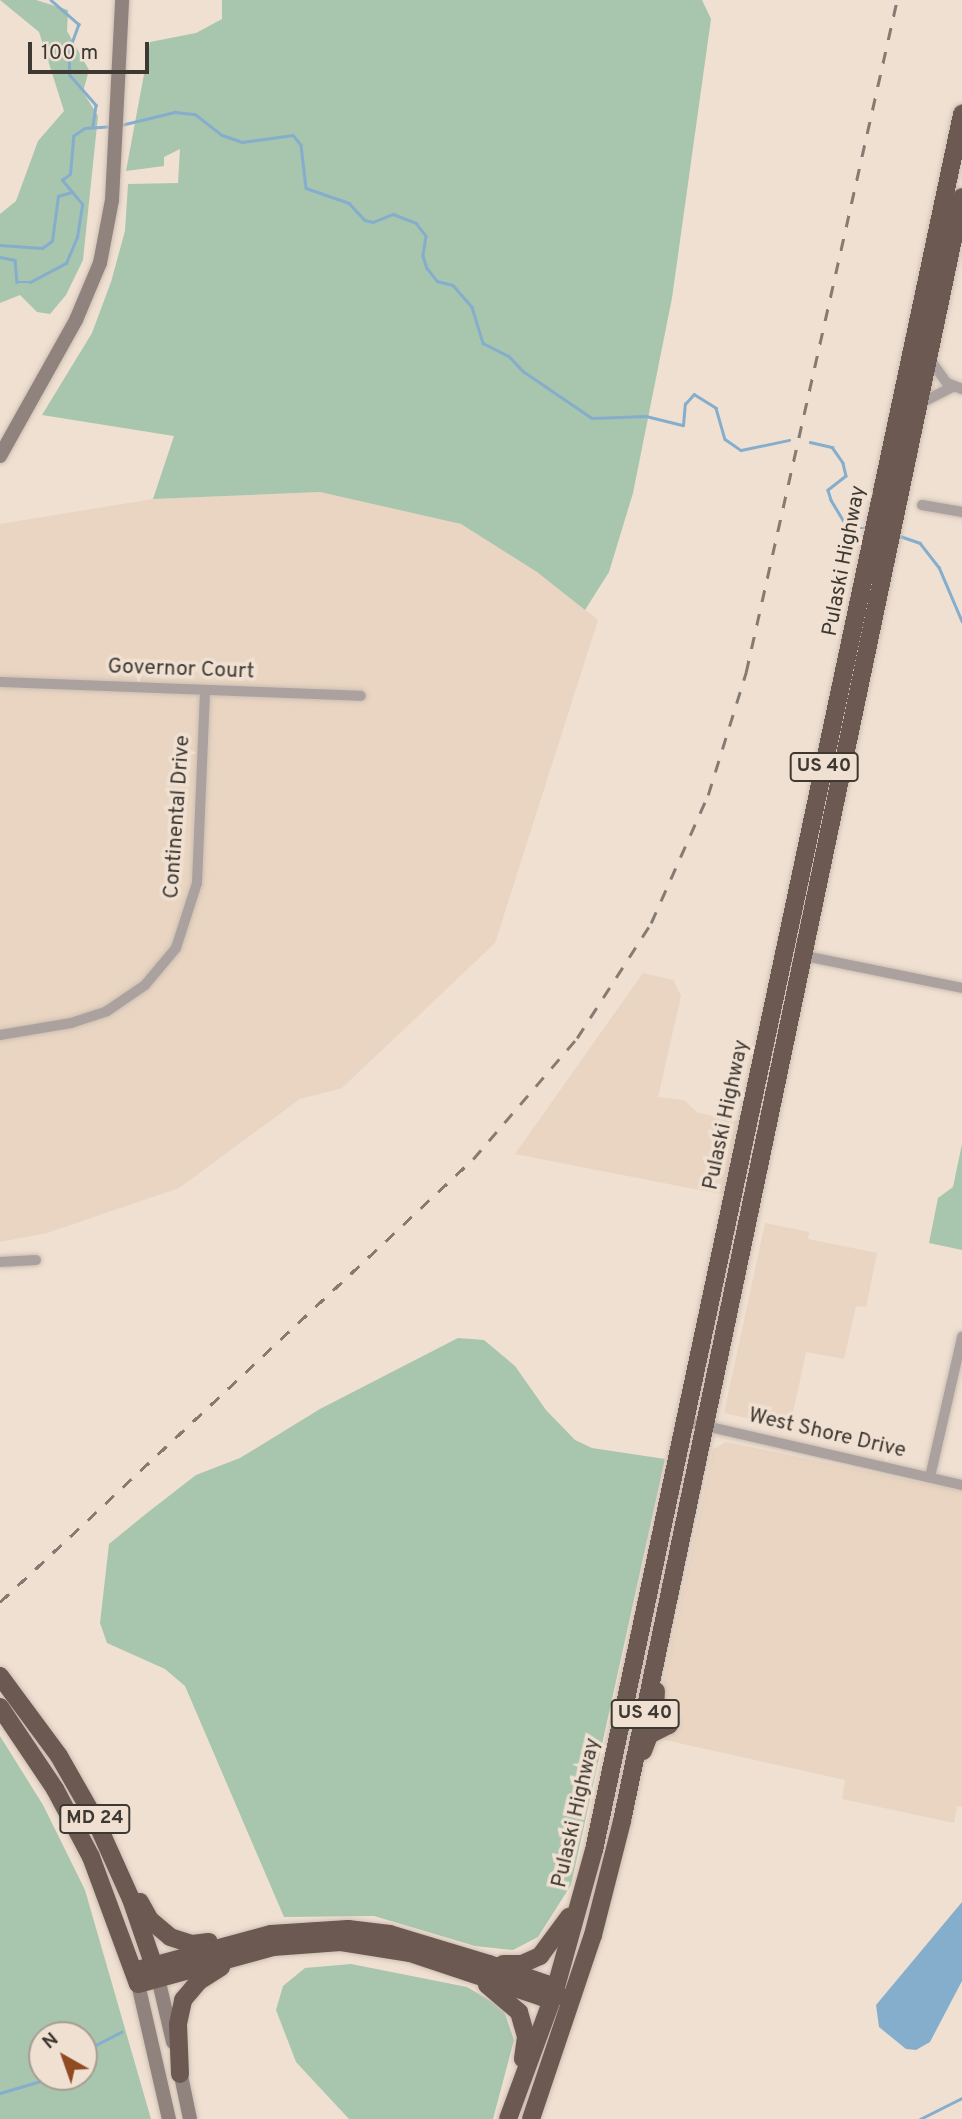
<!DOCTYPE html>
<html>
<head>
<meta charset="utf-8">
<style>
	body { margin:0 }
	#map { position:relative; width:962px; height:2119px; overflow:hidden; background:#efe0d2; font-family:Overpass,sans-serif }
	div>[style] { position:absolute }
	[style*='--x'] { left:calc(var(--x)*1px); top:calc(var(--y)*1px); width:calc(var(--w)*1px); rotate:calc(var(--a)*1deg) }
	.built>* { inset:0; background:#e9d5c1 }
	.green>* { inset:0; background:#a8c5ae }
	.water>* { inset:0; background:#85aecd }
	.stream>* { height:2.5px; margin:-1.25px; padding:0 1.25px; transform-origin:1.25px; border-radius:1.25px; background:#85aecd }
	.roads { filter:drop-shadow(0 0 2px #ccbeb2) drop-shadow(0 0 2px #ccbeb2) }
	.street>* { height:10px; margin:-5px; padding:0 5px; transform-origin:5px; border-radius:5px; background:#aba29f }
	.secondary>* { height:14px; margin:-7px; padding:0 7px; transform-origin:7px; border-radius:7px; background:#90837e }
	.highway>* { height:18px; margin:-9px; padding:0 9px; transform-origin:9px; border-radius:9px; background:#6b5952 }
	.rail>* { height:2.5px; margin-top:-1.25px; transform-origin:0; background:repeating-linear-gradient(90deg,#857b72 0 12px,transparent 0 24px) }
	span { translate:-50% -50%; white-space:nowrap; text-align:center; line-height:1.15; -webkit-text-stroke:7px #efe0d2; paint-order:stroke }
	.shield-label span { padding:2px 5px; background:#efe0d2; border:2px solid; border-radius:5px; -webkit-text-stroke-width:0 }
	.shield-label { font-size:19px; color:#3e3832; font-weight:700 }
	.street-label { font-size:21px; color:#3e3832 }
	.north { position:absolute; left:28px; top:2021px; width:70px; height:70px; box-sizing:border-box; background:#efe0d2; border:2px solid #a89d92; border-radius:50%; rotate:320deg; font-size:19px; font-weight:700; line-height:28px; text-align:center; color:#3e3832 }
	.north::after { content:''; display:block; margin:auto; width:24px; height:32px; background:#904b21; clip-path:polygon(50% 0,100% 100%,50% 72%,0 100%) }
	.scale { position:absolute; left:28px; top:42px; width:121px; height:32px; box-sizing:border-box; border:4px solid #3e3832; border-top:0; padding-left:9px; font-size:21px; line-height:24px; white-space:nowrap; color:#3e3832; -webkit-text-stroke:5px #efe0d2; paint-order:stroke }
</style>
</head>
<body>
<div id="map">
	<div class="built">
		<i style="clip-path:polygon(320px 492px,461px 524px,537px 572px,598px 620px,495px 943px,342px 1088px,300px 1099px,179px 1188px,47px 1233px,0 1242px,0 524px,153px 499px)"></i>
		<i style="clip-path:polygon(643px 973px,673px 980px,681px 996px,658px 1097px,684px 1100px,698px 1113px,740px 1121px,725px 1195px,515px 1154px)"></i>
		<i style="clip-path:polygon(765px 1223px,809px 1232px,808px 1239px,877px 1253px,866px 1307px,856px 1306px,844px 1359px,806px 1352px,790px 1427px,724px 1413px)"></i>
		<i style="clip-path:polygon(726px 1442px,962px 1491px,962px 1807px,957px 1806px,954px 1823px,842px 1799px,845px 1780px,652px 1737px,713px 1449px)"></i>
	</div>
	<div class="green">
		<i style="clip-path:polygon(0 0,36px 0,68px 10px,67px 31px,89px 70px,83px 92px,98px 116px,83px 260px,66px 295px,50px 314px,37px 312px,20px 295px,0 303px,0 214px,16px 201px,38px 141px,64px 111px,39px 32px)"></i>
		<i style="clip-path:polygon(222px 0,702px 0,711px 19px,672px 298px,633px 493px,609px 572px,585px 610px,537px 572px,461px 524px,320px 492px,153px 499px,174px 436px,42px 415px,92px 333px,111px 282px,125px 231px,128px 184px,178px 183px,180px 149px,164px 157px,164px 166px,126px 171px,150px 42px,196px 33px,222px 19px)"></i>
		<i style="clip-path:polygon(962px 1144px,962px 1250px,929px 1243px,938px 1198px,953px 1187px)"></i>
		<i style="clip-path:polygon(458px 1338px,484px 1340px,515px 1366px,546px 1410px,575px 1440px,592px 1448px,665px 1459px,571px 1885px,538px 1937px,513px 1950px,475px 1946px,374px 1916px,284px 1917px,185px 1686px,165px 1669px,107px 1643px,100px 1623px,109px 1544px,147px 1513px,196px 1475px,240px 1458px,320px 1409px)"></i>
		<i style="clip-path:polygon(evenodd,0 1736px,43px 1805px,85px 1890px,151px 2119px,0 2119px,0 1736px,42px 2035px,84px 2035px,84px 2077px,42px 2077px,42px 2035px)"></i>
		<i style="clip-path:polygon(351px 1964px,467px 1987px,503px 2008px,514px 2040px,493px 2119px,349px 2119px,296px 2062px,276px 2010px,283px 1986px,305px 1968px)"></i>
	</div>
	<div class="water">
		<i style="clip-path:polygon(962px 1902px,962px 1981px,930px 2042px,916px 2050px,906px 2049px,879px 2027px,876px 2005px)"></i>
	</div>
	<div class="stream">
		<i style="--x:51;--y:0;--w:37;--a:41"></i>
		<i style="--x:79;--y:24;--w:30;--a:110"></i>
		<i style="--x:69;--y:52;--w:23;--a:88"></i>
		<i style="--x:70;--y:75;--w:40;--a:49"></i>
		<i style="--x:96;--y:105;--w:22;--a:98"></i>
		<i style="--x:121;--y:125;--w:56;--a:-13.5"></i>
		<i style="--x:175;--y:112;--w:20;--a:6"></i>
		<i style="--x:195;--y:114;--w:34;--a:38"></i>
		<i style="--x:222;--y:135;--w:21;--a:19"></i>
		<i style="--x:242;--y:142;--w:51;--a:-7.8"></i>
		<i style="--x:293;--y:135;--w:13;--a:51"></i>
		<i style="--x:301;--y:145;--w:43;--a:83.4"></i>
		<i style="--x:306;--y:188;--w:46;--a:19.2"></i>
		<i style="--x:349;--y:203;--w:23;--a:47"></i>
		<i style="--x:365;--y:220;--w:8;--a:14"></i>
		<i style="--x:373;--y:222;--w:22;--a:-22"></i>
		<i style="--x:393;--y:214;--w:25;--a:21"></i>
		<i style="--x:416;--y:223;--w:16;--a:52"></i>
		<i style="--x:426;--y:236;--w:20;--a:99"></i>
		<i style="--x:423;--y:256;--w:13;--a:72"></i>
		<i style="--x:427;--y:268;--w:16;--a:52"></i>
		<i style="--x:437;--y:281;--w:16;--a:14"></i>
		<i style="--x:453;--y:285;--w:29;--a:49"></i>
		<i style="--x:472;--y:307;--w:38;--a:73"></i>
		<i style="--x:483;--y:343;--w:29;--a:27"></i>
		<i style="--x:509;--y:356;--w:21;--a:47"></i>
		<i style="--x:523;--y:371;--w:83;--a:34.3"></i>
		<i style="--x:592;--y:418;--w:54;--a:-2.1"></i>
		<i style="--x:646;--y:416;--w:38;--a:14"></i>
		<i style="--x:683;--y:425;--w:21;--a:-85"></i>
		<i style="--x:685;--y:404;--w:13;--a:-48"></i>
		<i style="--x:694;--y:394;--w:26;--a:32"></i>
		<i style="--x:716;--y:408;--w:32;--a:74"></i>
		<i style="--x:725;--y:439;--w:19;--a:35"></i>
		<i style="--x:741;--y:450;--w:49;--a:-11.8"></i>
		<i style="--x:0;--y:245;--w:42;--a:4.1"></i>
		<i style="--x:42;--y:248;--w:12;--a:-35"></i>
		<i style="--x:52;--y:241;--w:45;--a:-82.4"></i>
		<i style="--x:58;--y:196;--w:15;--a:-16"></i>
		<i style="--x:0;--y:257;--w:15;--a:11"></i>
		<i style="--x:15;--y:260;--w:22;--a:85"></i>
		<i style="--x:17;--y:282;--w:13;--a:0"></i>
		<i style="--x:30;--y:282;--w:41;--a:-27.8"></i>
		<i style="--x:66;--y:263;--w:28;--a:-67"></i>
		<i style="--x:77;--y:237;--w:33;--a:-81"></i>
		<i style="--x:82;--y:204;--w:31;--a:-130"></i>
		<i style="--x:62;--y:180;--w:10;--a:-37"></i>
		<i style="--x:70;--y:174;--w:38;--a:-85"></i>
		<i style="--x:73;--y:136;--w:14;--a:-34"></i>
		<i style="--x:85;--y:128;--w:26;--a:-4"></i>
		<i style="--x:810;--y:442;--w:23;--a:13"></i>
		<i style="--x:832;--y:447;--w:19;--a:55"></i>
		<i style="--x:843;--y:463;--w:13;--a:77"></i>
		<i style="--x:846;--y:476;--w:23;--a:142"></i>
		<i style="--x:828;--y:490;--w:10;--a:73"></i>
		<i style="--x:831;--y:500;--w:33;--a:59"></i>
		<i style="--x:848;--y:528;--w:19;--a:0"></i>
		<i style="--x:900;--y:536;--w:21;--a:19"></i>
		<i style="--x:920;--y:543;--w:31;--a:52"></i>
		<i style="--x:939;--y:567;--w:59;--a:66.9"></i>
		<i style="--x:84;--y:2051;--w:42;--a:-27.2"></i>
		<i style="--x:0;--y:2093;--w:56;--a:-16.5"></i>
		<i style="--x:920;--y:2119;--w:47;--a:-26.6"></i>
	</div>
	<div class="roads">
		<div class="street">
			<i style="--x:928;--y:357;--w:32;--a:54"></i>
			<i style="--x:947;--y:383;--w:16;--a:22"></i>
			<i style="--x:919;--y:404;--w:38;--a:-27"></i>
			<i style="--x:922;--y:505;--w:41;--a:9.9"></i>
			<i style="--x:0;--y:682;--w:361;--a:2.2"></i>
			<i style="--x:805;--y:956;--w:160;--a:11.5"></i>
			<i style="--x:0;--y:1035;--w:72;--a:-9.6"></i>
			<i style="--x:71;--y:1023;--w:38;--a:-18"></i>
			<i style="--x:107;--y:1011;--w:46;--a:-34.4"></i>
			<i style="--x:145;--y:985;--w:48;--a:-50"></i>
			<i style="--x:176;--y:948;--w:68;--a:-72.1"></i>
			<i style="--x:197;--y:883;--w:193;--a:-87.6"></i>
			<i style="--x:0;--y:1262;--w:36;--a:-3"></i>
			<i style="--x:684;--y:1421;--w:285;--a:13"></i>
			<i style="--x:930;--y:1477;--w:144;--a:-77.1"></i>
		</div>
		<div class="secondary">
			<i style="--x:0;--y:456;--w:156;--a:-60.8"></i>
			<i style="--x:76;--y:320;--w:62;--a:-67.2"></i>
			<i style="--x:100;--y:263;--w:64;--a:-79.2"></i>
			<i style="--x:112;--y:200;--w:200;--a:-87.1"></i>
			<i style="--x:158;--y:1978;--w:66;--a:76.8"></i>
			<i style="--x:138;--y:1984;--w:139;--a:77.1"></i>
			<i style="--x:179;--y:2066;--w:54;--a:78.3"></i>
		</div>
		<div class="highway">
			<i style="--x:0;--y:1676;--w:99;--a:53.6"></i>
			<i style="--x:59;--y:1756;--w:73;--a:60.3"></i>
			<i style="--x:95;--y:1819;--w:88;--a:65.8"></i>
			<i style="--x:131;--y:1899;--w:80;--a:71.1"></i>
			<i style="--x:0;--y:1707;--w:99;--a:56.1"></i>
			<i style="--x:55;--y:1789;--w:77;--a:62.1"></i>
			<i style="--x:91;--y:1857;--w:135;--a:69.7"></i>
			<i style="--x:138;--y:1984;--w:140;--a:-15.3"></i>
			<i style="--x:273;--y:1947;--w:68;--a:-4.2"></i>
			<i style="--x:341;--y:1942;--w:70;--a:9.1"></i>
			<i style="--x:410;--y:1953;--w:139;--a:18.4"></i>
			<i style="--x:542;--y:1997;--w:8;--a:-40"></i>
			<i style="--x:548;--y:1992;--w:13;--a:18"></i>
			<i style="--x:643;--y:1751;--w:17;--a:-69"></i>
			<i style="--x:649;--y:1735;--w:22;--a:-27"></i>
			<i style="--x:669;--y:1725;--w:21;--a:-131"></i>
			<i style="--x:655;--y:1709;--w:18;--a:-87"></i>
			<i style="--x:140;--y:1902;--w:21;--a:61"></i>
			<i style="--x:150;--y:1920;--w:26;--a:40"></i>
			<i style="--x:170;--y:1937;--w:23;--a:18"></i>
			<i style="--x:192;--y:1944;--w:17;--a:-7"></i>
			<i style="--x:503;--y:1964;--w:19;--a:0"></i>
			<i style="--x:522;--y:1964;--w:20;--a:-24"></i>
			<i style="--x:540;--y:1956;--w:49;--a:-53.4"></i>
			<i style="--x:134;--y:1971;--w:142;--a:-15.1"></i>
			<i style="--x:271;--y:1934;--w:77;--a:-3.7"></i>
			<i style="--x:348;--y:1929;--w:42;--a:6.8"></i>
			<i style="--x:390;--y:1934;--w:103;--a:16.9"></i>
			<i style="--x:489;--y:1964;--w:60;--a:19.3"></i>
			<i style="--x:546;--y:1984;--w:8;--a:76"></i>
			<i style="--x:487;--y:1985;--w:42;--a:40.2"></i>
			<i style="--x:519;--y:2012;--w:26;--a:74"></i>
			<i style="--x:526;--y:2037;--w:22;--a:98"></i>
			<i style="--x:180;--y:2074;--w:50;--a:-92.3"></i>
			<i style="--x:178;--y:2024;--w:25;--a:-78"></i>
			<i style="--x:183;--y:2000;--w:25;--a:-50"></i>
			<i style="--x:199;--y:1981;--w:26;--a:-32"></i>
			<i style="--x:508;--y:2119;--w:133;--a:-69.8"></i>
			<i style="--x:554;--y:1994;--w:149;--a:-74.5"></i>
			<i style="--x:594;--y:1850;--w:1775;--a:-78.03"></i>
			<i style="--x:531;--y:2119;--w:194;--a:-71.4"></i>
			<i style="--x:593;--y:1935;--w:118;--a:-75.7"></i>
			<i style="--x:622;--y:1821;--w:1659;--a:-78.18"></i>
		</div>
	</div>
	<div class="rail">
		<i style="--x:0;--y:1602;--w:648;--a:-43.12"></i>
		<i style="--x:473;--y:1159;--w:160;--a:-49.3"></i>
		<i style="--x:577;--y:1038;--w:137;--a:-57.2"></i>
		<i style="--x:651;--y:923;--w:140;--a:-66"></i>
		<i style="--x:708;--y:795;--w:129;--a:-72.8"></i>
		<i style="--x:746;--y:672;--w:689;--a:-77.34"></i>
	</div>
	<div class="shield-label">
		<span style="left:824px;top:767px">US 40</span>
		<span style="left:645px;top:1714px">US 40</span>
		<span style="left:95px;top:1819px">MD 24</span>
	</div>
	<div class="street-label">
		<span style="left:845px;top:561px;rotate:-79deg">Pulaski Highway</span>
		<span style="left:181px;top:670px;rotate:2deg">Governor Court</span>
		<span style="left:178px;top:817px;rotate:-86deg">Continental Drive</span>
		<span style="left:727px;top:1115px;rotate:-78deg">Pulaski Highway</span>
		<span style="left:827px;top:1434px;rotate:13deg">West Shore Drive</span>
		<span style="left:577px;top:1813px;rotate:-77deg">Pulaski Highway</span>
	</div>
	<div class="north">N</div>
	<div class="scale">100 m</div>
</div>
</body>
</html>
